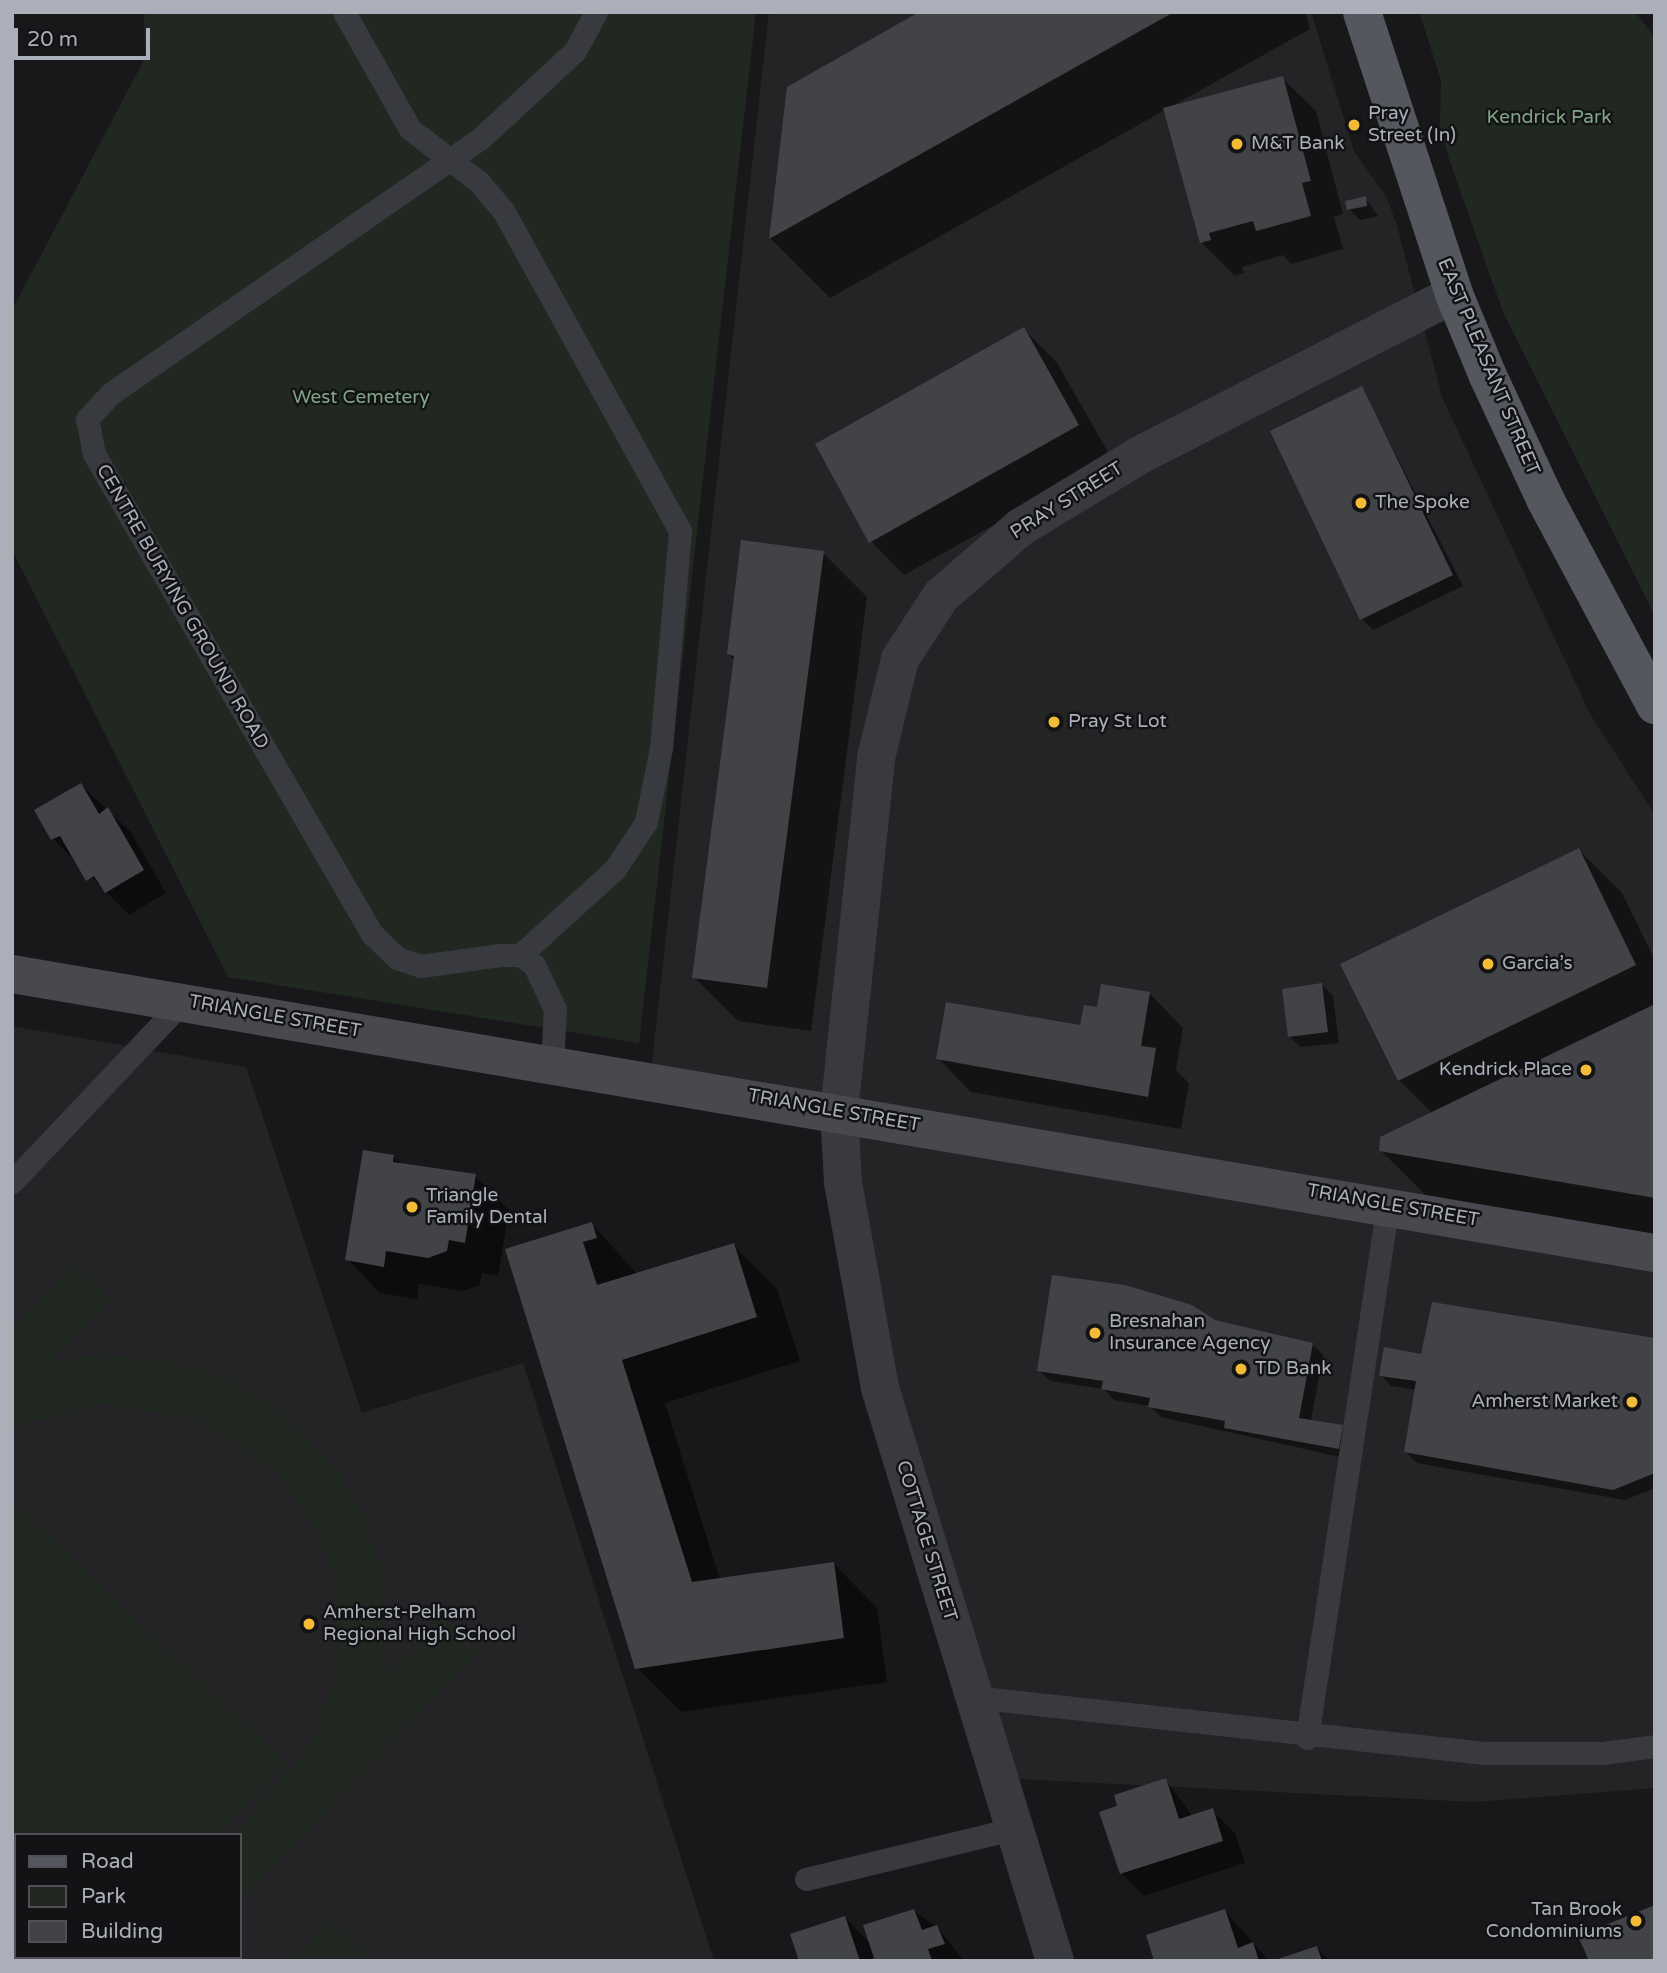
<!DOCTYPE html>
<html>
<head>
<meta charset="utf-8">
<style>
	body { margin:0 }
	#map { position:relative; width:1667px; height:1973px; overflow:hidden; background:#18181a; font-family:"Varela Round",sans-serif }
	div>[style] { position:absolute }
	[style*='--x'] { left:calc(var(--x)*1px); top:calc(var(--y)*1px); width:calc(var(--w)*1px); rotate:calc(var(--a)*1deg) }
	.built>* { inset:0; background:#242427 }
	.green>* { inset:0; background:#202821 }
	.shadow>* { inset:0; background:#0007 }
	.building>* { inset:0; background:#424347 }
	.lane>* { height:23px; margin:-11.5px; padding:0 11.5px; transform-origin:11.5px; border-radius:11.5px; background:#393a3f }
	.street>* { height:38px; margin:-19px; padding:0 19px; transform-origin:19px; border-radius:19px; background:#393a3f }
	.secondary>* { height:38px; margin:-19px; padding:0 19px; transform-origin:19px; border-radius:19px; background:#47494f }
	.primary>* { height:38px; margin:-19px; padding:0 19px; transform-origin:19px; border-radius:19px; background:#55575e }
	.dots>* { width:19px; height:19px; translate:-50% -50%; box-sizing:border-box; border:4px solid #131315; border-radius:50% }
	span { translate:-50% -50%; white-space:nowrap; text-align:center; line-height:1.15; -webkit-text-stroke:5px #131315; paint-order:stroke }
	.poi-label { font-size:19px; color:#aaafba }
	.left { translate:0 -50%; text-align:left }
	.right { translate:-100% -50%; text-align:right }
	.park-label { font-size:19px; color:#81a585 }
	.street-label { font-size:19px; color:#aaafba }
	.frame { position:absolute; inset:0; border:14px solid #aaafba; pointer-events:none }
	.legend { position:absolute; left:14px; top:1833px; width:228px; height:126px; box-sizing:border-box; background:#131315; border:2px solid #4f5157; margin:0; padding:9px 12px; list-style:none; font-size:21px; color:#aaafba }
	.legend li { display:flex; align-items:center; gap:14px; height:35px }
	.legend b { width:35px; border:2px solid #4f5157 }
	.scale { position:absolute; left:14px; top:28px; width:136px; height:32px; box-sizing:border-box; border:4px solid #aaafba; border-top:0; padding-left:9px; font-size:21px; line-height:24px; white-space:nowrap; color:#aaafba; -webkit-text-stroke:5px #131315; paint-order:stroke }
</style>
</head>
<body>
<div id="map">
	<div class="built">
		<i style="clip-path:polygon(769px 12px,1311px 12px,1354px 151px,1387px 198px,1397px 226px,1442px 397px,1590px 714px,1655px 815px,1655px 1788px,1475px 1802px,998px 1778px,880px 1388px,838px 1112px,650px 1080px)"></i>
		<i style="clip-path:polygon(evenodd,12px 1026px,246px 1067px,362px 1413px,523px 1363px,714px 1961px,12px 1961px,12px 1026px,16px 1835px,240px 1835px,240px 1957px,16px 1957px,16px 1835px)"></i>
	</div>
	<div class="green">
		<i style="clip-path:polygon(144px 12px,756px 12px,639px 1043px,228px 977px,12px 550px,12px 310px,145px 58px)"></i>
		<i style="clip-path:polygon(1419px 12px,1635px 12px,1655px 38px,1655px 616px,1503px 312px,1449px 159px,1440px 126px,1441px 80px)"></i>
		<i style="clip-path:polygon(73px 1265px,111px 1299px,50px 1363px,103px 1354px,166px 1361px,226px 1377px,288px 1417px,339px 1472px,366px 1521px,382px 1568px,387px 1677px,443px 1617px,478px 1653px,240px 1901px,240px 1835px,233px 1835px,311px 1744px,331px 1689px,340px 1648px,329px 1559px,308px 1515px,274px 1470px,195px 1418px,97px 1404px,12px 1427px,12px 1328px)"></i>
		<i style="clip-path:polygon(12px 1500px,286px 1763px,216px 1835px,16px 1835px,16px 1957px,95px 1961px,12px 1961px)"></i>
		<i style="clip-path:polygon(331px 1918px,376px 1961px,290px 1961px)"></i>
		<i style="clip-path:polygon(115px 1957px,186px 1957px,112px 1961px)"></i>
	</div>
	<div class="shadow">
		<i style="clip-path:polygon(922px 12px,1305px 12px,1310px 29px,1174px 105px,1282px 78px,1316px 111px,1343px 214px,1334px 217px,1343px 249px,1291px 264px,1283px 255px,1242px 267px,1244px 273px,1235px 276px,1201px 242px,1165px 110px,830px 298px,770px 238px)"></i>
		<i style="clip-path:polygon(1365px 198px,1378px 216px,1360px 220px,1349px 209px)"></i>
		<i style="clip-path:polygon(1024px 329px,1057px 363px,1112px 459px,904px 575px,871px 541px)"></i>
		<i style="clip-path:polygon(1362px 389px,1463px 586px,1373px 630px,1362px 619px)"></i>
		<i style="clip-path:polygon(823px 553px,867px 597px,811px 1031px,738px 1021px,694px 977px,735px 661px,728px 654px)"></i>
		<i style="clip-path:polygon(81px 785px,131px 832px,166px 893px,129px 915px,53px 839px)"></i>
		<i style="clip-path:polygon(1579px 850px,1622px 893px,1655px 960px,1655px 1247px,1441px 1210px,1380px 1150px,1433px 1114px,1399px 1080px)"></i>
		<i style="clip-path:polygon(1322px 985px,1333px 996px,1339px 1043px,1300px 1047px,1289px 1036px)"></i>
		<i style="clip-path:polygon(1150px 994px,1183px 1028px,1176px 1070px,1189px 1083px,1181px 1129px,971px 1092px,938px 1058px,1081px 1027px,1098px 1009px)"></i>
		<i style="clip-path:polygon(393px 1156px,403px 1166px,475px 1176px,509px 1210px,498px 1276px,482px 1273px,480px 1285px,463px 1291px,419px 1284px,417px 1299px,380px 1293px,347px 1259px)"></i>
		<i style="clip-path:polygon(592px 1224px,638px 1275px,733px 1245px,777px 1289px,800px 1361px,665px 1403px,720px 1580px,834px 1564px,877px 1608px,887px 1682px,681px 1712px,637px 1668px,507px 1250px)"></i>
		<i style="clip-path:polygon(1655px 1339px,1655px 1488px,1625px 1500px,1417px 1463px,1406px 1452px,1417px 1390px,1391px 1386px,1380px 1375px,1422px 1356px)"></i>
		<i style="clip-path:polygon(1312px 1344px,1323px 1355px,1311px 1421px,1342px 1427px,1353px 1438px,1349px 1459px,1161px 1417px,1150px 1406px,1114px 1400px,1104px 1389px,1050px 1381px,1039px 1370px)"></i>
		<i style="clip-path:polygon(1166px 1780px,1193px 1817px,1212px 1810px,1235px 1833px,1245px 1863px,1144px 1896px,1121px 1873px)"></i>
		<i style="clip-path:polygon(914px 1911px,937px 1927px,964px 1961px,801px 1961px,845px 1918px,871px 1944px)"></i>
		<i style="clip-path:polygon(1225px 1911px,1269px 1961px,1156px 1961px)"></i>
		<i style="clip-path:polygon(1317px 1948px,1330px 1961px,1279px 1961px)"></i>
	</div>
	<div class="building">
		<i style="clip-path:polygon(919px 12px,1174px 12px,769px 239px,787px 87px)"></i>
		<i style="clip-path:polygon(1283px 76px,1311px 181px,1302px 183px,1311px 216px,1256px 231px,1253px 221px,1209px 233px,1211px 240px,1200px 243px,1163px 108px)"></i>
		<i style="clip-path:polygon(1366px 196px,1367px 206px,1347px 210px,1345px 201px)"></i>
		<i style="clip-path:polygon(1024px 327px,1079px 425px,869px 543px,815px 444px)"></i>
		<i style="clip-path:polygon(1362px 386px,1453px 575px,1360px 620px,1270px 431px)"></i>
		<i style="clip-path:polygon(741px 540px,824px 551px,767px 988px,692px 978px,734px 656px,727px 654px)"></i>
		<i style="clip-path:polygon(81px 783px,99px 814px,108px 807px,144px 870px,105px 893px,94px 876px,86px 881px,60px 836px,51px 840px,34px 810px)"></i>
		<i style="clip-path:polygon(1579px 848px,1636px 965px,1398px 1081px,1340px 964px)"></i>
		<i style="clip-path:polygon(1322px 983px,1328px 1032px,1288px 1037px,1282px 989px)"></i>
		<i style="clip-path:polygon(1101px 984px,1150px 992px,1141px 1046px,1156px 1048px,1148px 1097px,936px 1059px,946px 1002px,1080px 1025px,1084px 1005px,1097px 1007px)"></i>
		<i style="clip-path:polygon(1655px 1004px,1655px 1198px,1379px 1151px,1380px 1137px)"></i>
		<i style="clip-path:polygon(363px 1150px,394px 1155px,393px 1162px,476px 1174px,465px 1243px,449px 1240px,447px 1251px,428px 1258px,386px 1251px,384px 1267px,345px 1260px)"></i>
		<i style="clip-path:polygon(592px 1222px,597px 1238px,583px 1242px,597px 1285px,734px 1243px,757px 1317px,622px 1360px,692px 1582px,834px 1562px,844px 1638px,635px 1669px,505px 1249px)"></i>
		<i style="clip-path:polygon(1052px 1275px,1125px 1285px,1192px 1305px,1215px 1320px,1313px 1343px,1299px 1418px,1343px 1425px,1339px 1449px,1224px 1428px,1225px 1421px,1148px 1407px,1150px 1398px,1101px 1389px,1103px 1381px,1037px 1371px)"></i>
		<i style="clip-path:polygon(1432px 1302px,1655px 1338px,1655px 1473px,1613px 1490px,1404px 1452px,1416px 1381px,1379px 1376px,1384px 1347px,1421px 1354px)"></i>
		<i style="clip-path:polygon(1166px 1778px,1179px 1819px,1213px 1808px,1223px 1841px,1120px 1874px,1099px 1812px,1117px 1806px,1114px 1795px)"></i>
		<i style="clip-path:polygon(1655px 1905px,1655px 1961px,1589px 1961px,1578px 1936px)"></i>
		<i style="clip-path:polygon(914px 1909px,922px 1930px,937px 1925px,945px 1944px,928px 1949px,932px 1961px,868px 1961px,874px 1958px,863px 1925px)"></i>
		<i style="clip-path:polygon(1225px 1909px,1238px 1948px,1253px 1942px,1259px 1961px,1154px 1961px,1146px 1935px)"></i>
		<i style="clip-path:polygon(845px 1916px,860px 1961px,799px 1961px,790px 1934px)"></i>
		<i style="clip-path:polygon(1317px 1946px,1322px 1961px,1275px 1961px,1275px 1960px)"></i>
	</div>
	<div class="lane">
		<i style="--x:344;--y:12;--w:134;--a:60.6"></i>
		<i style="--x:410;--y:129;--w:87;--a:37.5"></i>
		<i style="--x:479;--y:182;--w:39;--a:50"></i>
		<i style="--x:504;--y:212;--w:364;--a:61.1"></i>
		<i style="--x:680;--y:531;--w:218;--a:95"></i>
		<i style="--x:661;--y:748;--w:76;--a:101.5"></i>
		<i style="--x:646;--y:822;--w:56;--a:123.4"></i>
		<i style="--x:615;--y:869;--w:128;--a:137.8"></i>
		<i style="--x:552;--y:1064;--w:55;--a:-86.9"></i>
		<i style="--x:555;--y:1009;--w:49;--a:-115.5"></i>
		<i style="--x:534;--y:965;--w:17;--a:-144"></i>
		<i style="--x:520;--y:955;--w:20;--a:180"></i>
		<i style="--x:500;--y:955;--w:80;--a:172.1"></i>
		<i style="--x:421;--y:966;--w:25;--a:-162"></i>
		<i style="--x:397;--y:958;--w:35;--a:-136"></i>
		<i style="--x:372;--y:934;--w:555;--a:-120.08"></i>
		<i style="--x:94;--y:454;--w:36;--a:-101"></i>
		<i style="--x:87;--y:419;--w:34;--a:-47"></i>
		<i style="--x:110;--y:394;--w:451;--a:-34.6"></i>
		<i style="--x:481;--y:138;--w:128;--a:-42.8"></i>
		<i style="--x:575;--y:51;--w:44;--a:-61.7"></i>
		<i style="--x:12;--y:1182;--w:248;--a:-46.6"></i>
		<i style="--x:973;--y:1697;--w:514;--a:6.25"></i>
		<i style="--x:1484;--y:1753;--w:118;--a:0"></i>
		<i style="--x:1602;--y:1753;--w:53;--a:-7.5"></i>
		<i style="--x:1307;--y:1738;--w:540;--a:-81.37"></i>
		<i style="--x:806;--y:1879;--w:213;--a:-13.6"></i>
	</div>
	<div class="street">
		<i style="--x:1055;--y:1961;--w:599;--a:-106.98"></i>
		<i style="--x:880;--y:1388;--w:209;--a:-100.2"></i>
		<i style="--x:843;--y:1182;--w:70;--a:-93.3"></i>
		<i style="--x:839;--y:1112;--w:356;--a:-84"></i>
		<i style="--x:876;--y:758;--w:102;--a:-76.4"></i>
		<i style="--x:900;--y:659;--w:75;--a:-56.9"></i>
		<i style="--x:941;--y:596;--w:106;--a:-40.8"></i>
		<i style="--x:1021;--y:527;--w:139;--a:-31.2"></i>
		<i style="--x:1140;--y:455;--w:353;--a:-27.1"></i>
	</div>
	<div class="secondary">
		<i style="--x:12;--y:974;--w:1667;--a:9.64"></i>
	</div>
	<div class="primary">
		<i style="--x:1362;--y:12;--w:297;--a:71.9"></i>
		<i style="--x:1454;--y:294;--w:89;--a:67.5"></i>
		<i style="--x:1488;--y:376;--w:136;--a:65.1"></i>
		<i style="--x:1545;--y:499;--w:234;--a:61.9"></i>
	</div>
	<div class="dots">
		<i style="left:1354px;top:125px;background:#f3bc37"></i>
		<i style="left:1237px;top:144px;background:#f3bc37"></i>
		<i style="left:1361px;top:503px;background:#f3bc37"></i>
		<i style="left:1054px;top:722px;background:#f3bc37"></i>
		<i style="left:1488px;top:964px;background:#f3bc37"></i>
		<i style="left:1586px;top:1070px;background:#f3bc37"></i>
		<i style="left:412px;top:1207px;background:#f3bc37"></i>
		<i style="left:1095px;top:1333px;background:#f3bc37"></i>
		<i style="left:1241px;top:1369px;background:#f3bc37"></i>
		<i style="left:1632px;top:1402px;background:#f3bc37"></i>
		<i style="left:309px;top:1624px;background:#f3bc37"></i>
		<i style="left:1636px;top:1921px;background:#f3bc37"></i>
	</div>
	<div class="poi-label">
		<span class="left" style="left:1368px;top:125px">Pray<br>Street (In)</span>
		<span class="left" style="left:1251px;top:144px">M&amp;T Bank</span>
		<span class="left" style="left:1375px;top:503px">The Spoke</span>
		<span class="left" style="left:1068px;top:722px">Pray St Lot</span>
		<span class="left" style="left:1502px;top:964px">Garcia’s</span>
		<span class="right" style="left:1572px;top:1070px">Kendrick Place</span>
		<span class="left" style="left:426px;top:1207px">Triangle<br>Family Dental</span>
		<span class="left" style="left:1109px;top:1333px">Bresnahan<br>Insurance Agency</span>
		<span class="left" style="left:1255px;top:1369px">TD Bank</span>
		<span class="right" style="left:1618px;top:1402px">Amherst Market</span>
		<span class="left" style="left:323px;top:1624px">Amherst-Pelham<br>Regional High School</span>
		<span class="right" style="left:1622px;top:1921px">Tan Brook<br>Condominiums</span>
	</div>
	<div class="park-label">
		<span style="left:1549px;top:118px">Kendrick Park</span>
		<span style="left:361px;top:398px">West Cemetery</span>
	</div>
	<div class="street-label">
		<span style="left:1488px;top:367px;rotate:67deg">EAST PLEASANT STREET</span>
		<span style="left:1067px;top:501px;rotate:-32deg">PRAY STREET</span>
		<span style="left:182px;top:607px;rotate:60deg">CENTRE BURYING GROUND ROAD</span>
		<span style="left:275px;top:1017px;rotate:10deg">TRIANGLE STREET</span>
		<span style="left:834px;top:1111px;rotate:10deg">TRIANGLE STREET</span>
		<span style="left:1393px;top:1206px;rotate:10deg">TRIANGLE STREET</span>
		<span style="left:926px;top:1541px;rotate:73deg">COTTAGE STREET</span>
	</div>
	<div class="frame"></div>
	<ul class="legend">
	<li><b style="height:9px;background:#55575e"></b>Road</li>
	<li><b style="height:19px;background:#202821"></b>Park</li>
	<li><b style="height:19px;background:#424347"></b>Building</li>
	</ul>
	<div class="scale">20 m</div>
</div>
</body>
</html>
